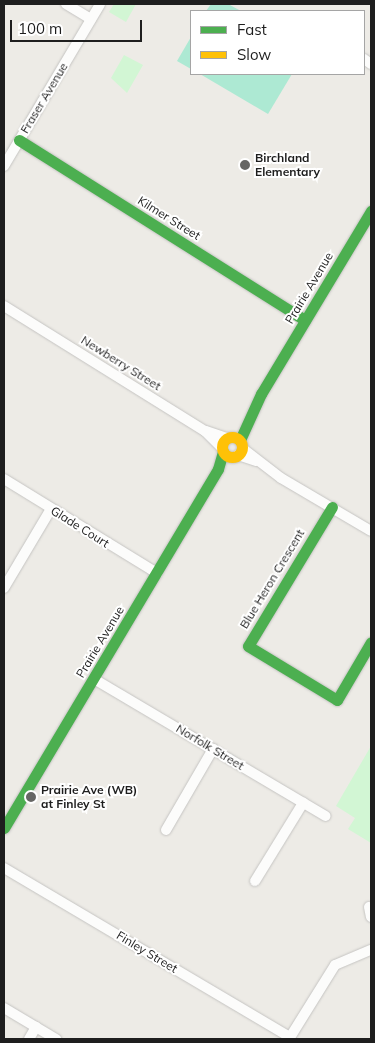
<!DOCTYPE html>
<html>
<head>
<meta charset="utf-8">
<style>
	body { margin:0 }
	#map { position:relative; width:375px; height:1043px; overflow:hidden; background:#edebe6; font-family:Mulish,sans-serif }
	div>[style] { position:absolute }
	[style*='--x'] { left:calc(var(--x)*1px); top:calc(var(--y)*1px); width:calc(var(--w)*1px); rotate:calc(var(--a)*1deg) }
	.park>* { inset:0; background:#d2f6d4 }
	.pitch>* { inset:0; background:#ade9d3 }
	.roads { filter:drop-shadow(0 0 1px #c5c4c2) drop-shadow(0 0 1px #c5c4c2) }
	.street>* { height:10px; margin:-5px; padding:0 5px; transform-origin:5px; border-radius:5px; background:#fcfcfb }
	.fast>* { height:11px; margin:-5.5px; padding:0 5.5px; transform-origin:5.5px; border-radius:5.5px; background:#4caf50 }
	.slow>* { height:11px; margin:-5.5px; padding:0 5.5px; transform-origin:5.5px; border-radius:5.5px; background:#ffc107 }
	.slow>.ring { margin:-5.5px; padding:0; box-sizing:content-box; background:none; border:11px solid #ffc107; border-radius:50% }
	.dots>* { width:14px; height:14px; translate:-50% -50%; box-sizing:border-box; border:2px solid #fff; border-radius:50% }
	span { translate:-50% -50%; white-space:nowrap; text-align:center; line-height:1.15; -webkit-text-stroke:4px #fff; paint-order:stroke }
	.street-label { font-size:12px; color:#1e1e1e }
	.poi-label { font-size:12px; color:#1e1e1e; font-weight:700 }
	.left { translate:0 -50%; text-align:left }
	.frame { position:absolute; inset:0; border:5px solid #1e1e1e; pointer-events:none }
	.legend { position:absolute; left:190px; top:10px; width:175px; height:65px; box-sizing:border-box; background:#fff; border:1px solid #a5a5a5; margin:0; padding:6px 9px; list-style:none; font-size:15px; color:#1e1e1e }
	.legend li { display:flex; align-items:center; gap:10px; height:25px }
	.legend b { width:25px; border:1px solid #a5a5a5 }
	.scale { position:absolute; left:10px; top:20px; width:132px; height:22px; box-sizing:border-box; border:2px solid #1e1e1e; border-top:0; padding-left:6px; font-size:15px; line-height:18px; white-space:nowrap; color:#1e1e1e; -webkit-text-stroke:4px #fff; paint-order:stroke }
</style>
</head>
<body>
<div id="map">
	<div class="park">
		<i style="clip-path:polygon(114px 4px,136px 4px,126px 22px,109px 12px)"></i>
		<i style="clip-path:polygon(124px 55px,143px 65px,127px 93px,111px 78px)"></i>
		<i style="clip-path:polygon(371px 746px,371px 843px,348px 829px,355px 818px,336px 806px)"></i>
	</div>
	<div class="pitch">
		<i style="clip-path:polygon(211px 4px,228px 4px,241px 11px,206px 11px)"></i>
		<i style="clip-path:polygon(191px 37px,191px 69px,177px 61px)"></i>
		<i style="clip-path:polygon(200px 74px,292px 74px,268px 114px)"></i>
	</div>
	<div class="roads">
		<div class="street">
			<i style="--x:66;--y:4;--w:29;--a:31"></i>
			<i style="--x:364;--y:59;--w:9;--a:36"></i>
			<i style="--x:4;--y:166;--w:188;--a:-59.3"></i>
			<i style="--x:4;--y:306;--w:237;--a:31.9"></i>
			<i style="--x:205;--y:431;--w:23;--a:45"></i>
			<i style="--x:206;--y:431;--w:21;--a:19"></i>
			<i style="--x:242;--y:448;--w:49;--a:37.6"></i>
			<i style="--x:281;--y:478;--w:104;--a:30.5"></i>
			<i style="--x:238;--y:455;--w:19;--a:18"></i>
			<i style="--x:4;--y:479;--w:180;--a:31.6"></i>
			<i style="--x:4;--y:588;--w:92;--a:-59.3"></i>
			<i style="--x:94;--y:679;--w:269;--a:30.6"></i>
			<i style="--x:166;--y:830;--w:94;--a:-59.9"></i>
			<i style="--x:4;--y:868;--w:332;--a:30.6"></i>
			<i style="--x:255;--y:881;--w:92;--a:-58.4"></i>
			<i style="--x:369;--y:907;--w:10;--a:79"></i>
			<i style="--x:4;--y:1008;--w:61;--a:30.8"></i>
			<i style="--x:29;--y:1039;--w:14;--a:-60"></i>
			<i style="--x:289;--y:1039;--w:87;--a:-58.1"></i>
			<i style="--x:335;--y:965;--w:39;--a:-23"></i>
		</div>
		<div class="fast">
			<i style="--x:19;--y:140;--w:338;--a:32.2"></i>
			<i style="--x:240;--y:440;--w:51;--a:-65.5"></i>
			<i style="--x:261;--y:394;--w:214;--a:-59"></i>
			<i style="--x:332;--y:507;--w:162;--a:121.1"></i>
			<i style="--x:248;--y:646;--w:104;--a:31.2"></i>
			<i style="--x:337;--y:700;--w:67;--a:-59.6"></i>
			<i style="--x:4;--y:828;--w:418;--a:-59.2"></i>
			<i style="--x:218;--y:469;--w:18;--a:-74"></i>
		</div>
		<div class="slow">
			<i class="ring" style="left:222px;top:437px;width:9px;height:9px"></i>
		</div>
	</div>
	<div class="dots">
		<i style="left:245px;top:165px;background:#666664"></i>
		<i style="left:31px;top:797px;background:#666664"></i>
	</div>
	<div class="street-label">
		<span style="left:44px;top:98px;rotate:-59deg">Fraser Avenue</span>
		<span style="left:169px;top:218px;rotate:32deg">Kilmer Street</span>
		<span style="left:309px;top:288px;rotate:-59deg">Prairie Avenue</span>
		<span style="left:121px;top:363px;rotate:32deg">Newberry Street</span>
		<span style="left:80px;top:527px;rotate:32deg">Glade Court</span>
		<span style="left:272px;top:579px;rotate:-59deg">Blue Heron Crescent</span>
		<span style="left:100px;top:642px;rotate:-59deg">Prairie Avenue</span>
		<span style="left:210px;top:747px;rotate:31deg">Norfolk Street</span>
		<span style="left:147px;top:952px;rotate:31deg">Finley Street</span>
	</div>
	<div class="poi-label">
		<span class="left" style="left:255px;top:165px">Birchland<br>Elementary</span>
		<span class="left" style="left:41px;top:797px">Prairie Ave (WB)<br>at Finley St</span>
	</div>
	<div class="frame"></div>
	<ul class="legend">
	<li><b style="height:6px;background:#4caf50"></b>Fast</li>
	<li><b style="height:6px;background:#ffc107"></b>Slow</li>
	</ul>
	<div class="scale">100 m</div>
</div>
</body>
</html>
